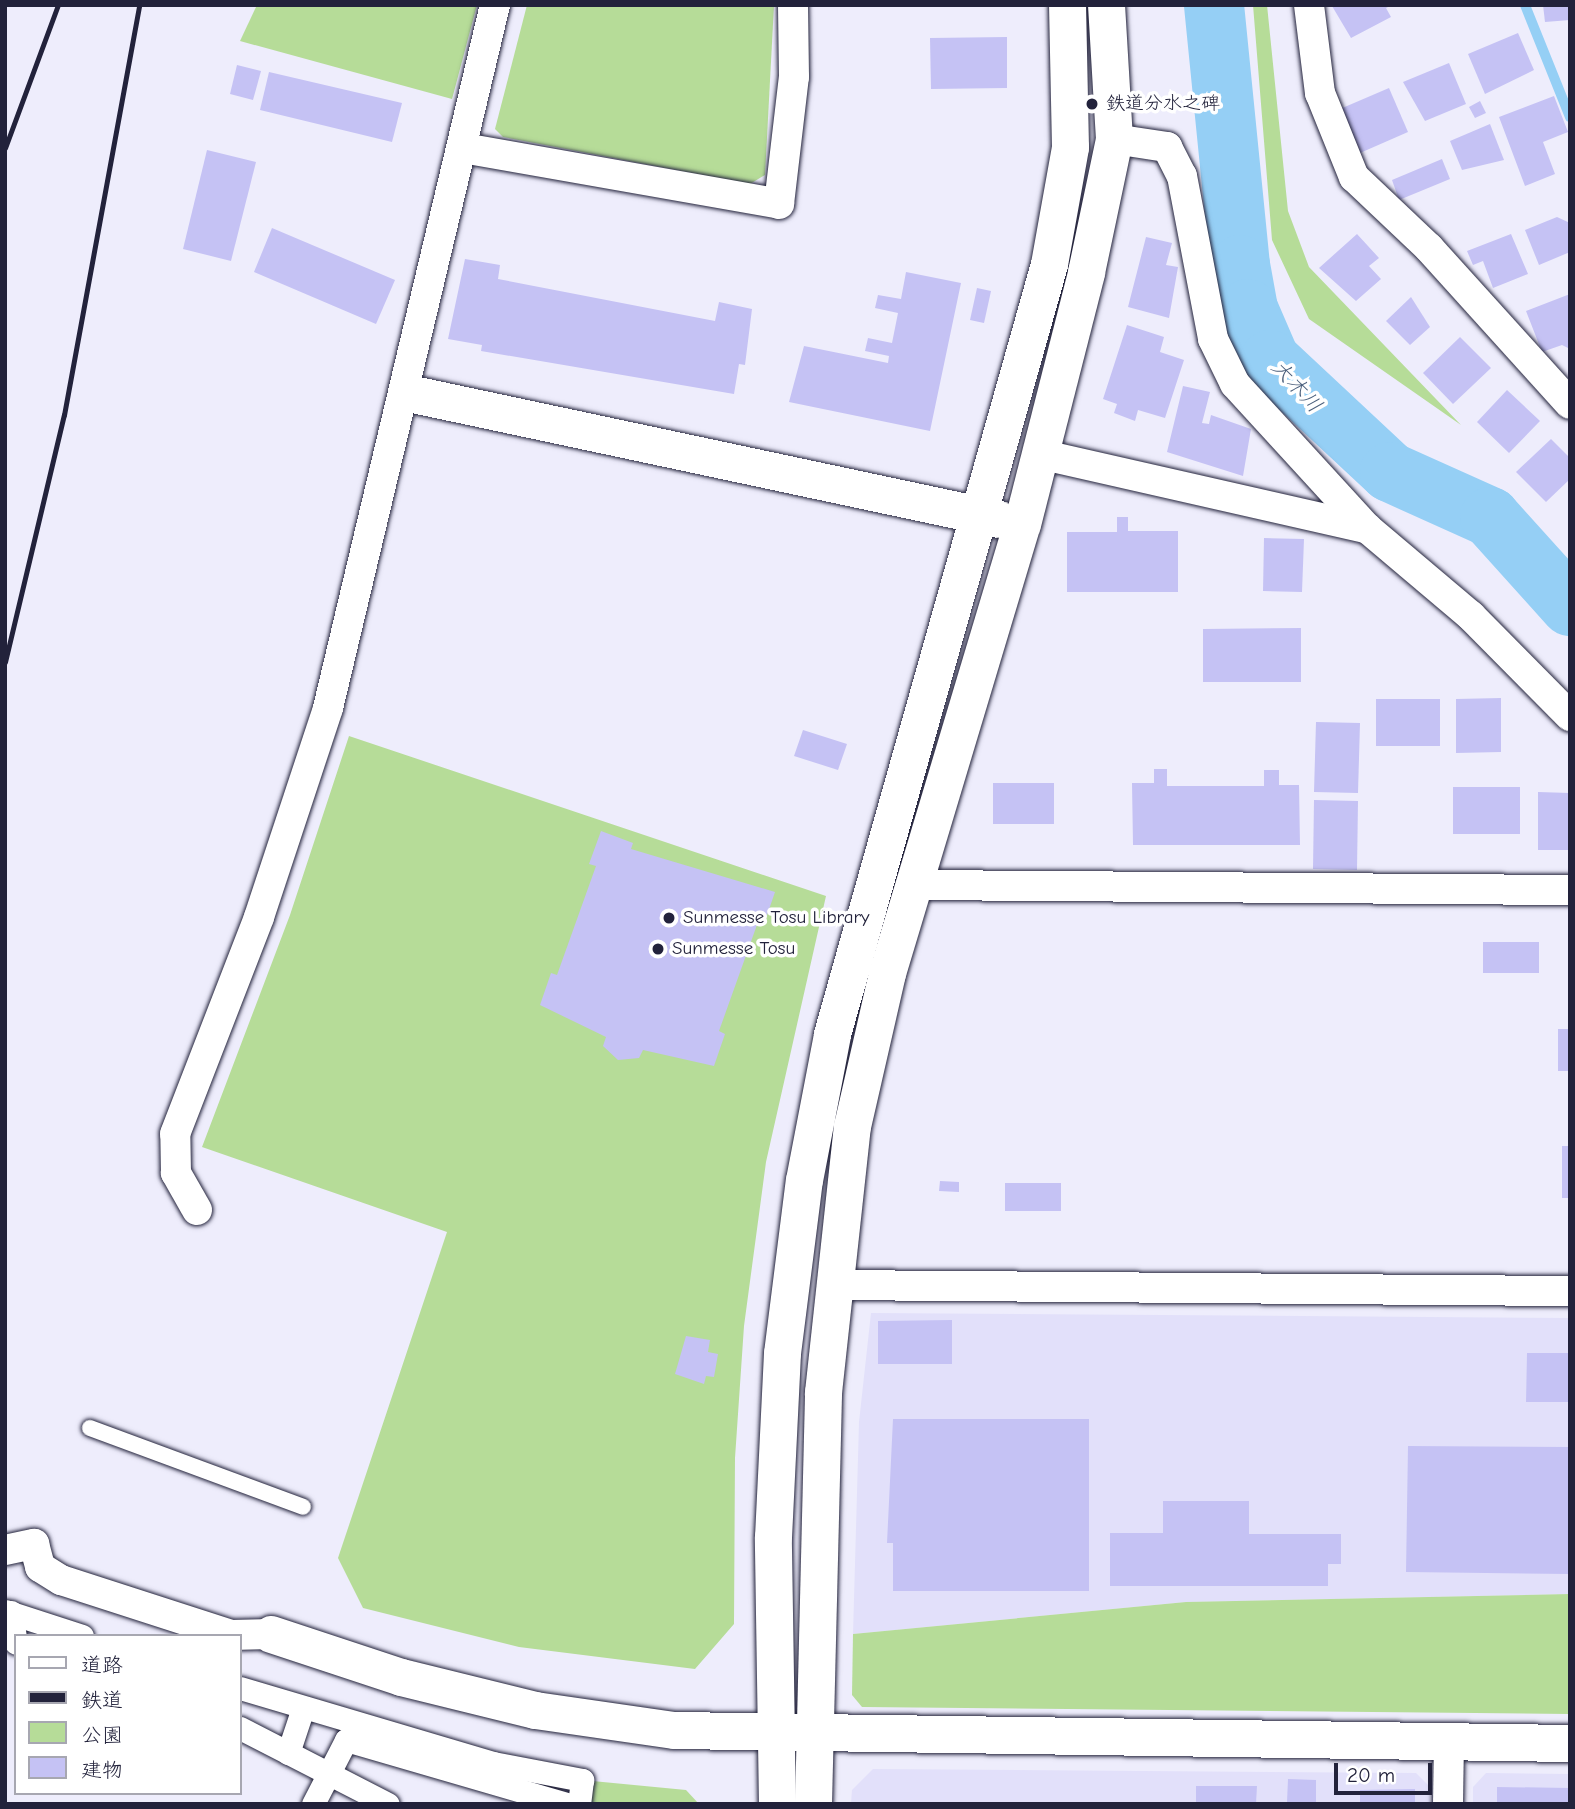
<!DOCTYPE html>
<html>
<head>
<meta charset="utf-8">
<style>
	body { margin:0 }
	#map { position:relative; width:1575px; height:1809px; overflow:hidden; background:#eeedfc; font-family:"Comic Neue","Klee One",sans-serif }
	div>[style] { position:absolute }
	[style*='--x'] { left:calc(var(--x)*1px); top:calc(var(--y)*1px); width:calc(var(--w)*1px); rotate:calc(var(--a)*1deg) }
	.built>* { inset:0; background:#e2e0fa }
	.green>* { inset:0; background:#b6dc98 }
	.stream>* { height:10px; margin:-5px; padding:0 5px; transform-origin:5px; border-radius:5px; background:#95cff5 }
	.river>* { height:60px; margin:-30px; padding:0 30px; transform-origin:30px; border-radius:30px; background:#95cff5 }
	.building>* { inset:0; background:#c5c2f4 }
	.roads { filter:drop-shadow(0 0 2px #22223b) drop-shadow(0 0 2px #22223b) }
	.service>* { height:16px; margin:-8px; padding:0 8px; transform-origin:8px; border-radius:8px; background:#fff }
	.pedestrian>* { height:23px; margin:-11.5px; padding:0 11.5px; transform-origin:11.5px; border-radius:11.5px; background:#fff }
	.minor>* { height:30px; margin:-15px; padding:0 15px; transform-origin:15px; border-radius:15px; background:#fff }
	.tertiary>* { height:37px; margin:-18.5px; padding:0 18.5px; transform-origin:18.5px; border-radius:18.5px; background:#fff }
	.rail>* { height:5px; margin:-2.5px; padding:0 2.5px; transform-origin:2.5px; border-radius:2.5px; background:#22223b }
	.dots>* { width:19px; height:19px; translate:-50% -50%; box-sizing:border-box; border:4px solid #fff; border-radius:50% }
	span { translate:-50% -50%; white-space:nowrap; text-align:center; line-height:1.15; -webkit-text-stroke:7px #fff; paint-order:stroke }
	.poi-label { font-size:19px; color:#22223b }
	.left { translate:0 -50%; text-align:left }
	.water-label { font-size:21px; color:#4a5f7c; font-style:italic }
	.frame { position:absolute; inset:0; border:7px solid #22223b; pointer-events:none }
	.legend { position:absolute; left:14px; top:1634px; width:228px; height:161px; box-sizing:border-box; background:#fff; border:2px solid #a7a7b1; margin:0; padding:9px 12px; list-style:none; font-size:21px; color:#22223b }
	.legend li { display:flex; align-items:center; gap:14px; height:35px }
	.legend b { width:35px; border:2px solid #a7a7b1 }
	.scale { position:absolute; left:1334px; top:1763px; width:98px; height:32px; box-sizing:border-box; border:4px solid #22223b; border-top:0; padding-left:9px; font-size:21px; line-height:24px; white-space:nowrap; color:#22223b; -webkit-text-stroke:5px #fff; paint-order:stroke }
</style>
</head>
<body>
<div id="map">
	<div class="built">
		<i style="clip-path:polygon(871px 1313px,1570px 1318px,1570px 1594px,1186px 1602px,853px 1634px,859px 1422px)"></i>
		<i style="clip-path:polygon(873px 1769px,1416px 1773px,1430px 1787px,1430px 1804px,851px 1804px,852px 1790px)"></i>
		<i style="clip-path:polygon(1486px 1773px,1570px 1774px,1570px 1804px,1473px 1804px,1473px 1787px)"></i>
	</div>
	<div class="green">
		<i style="clip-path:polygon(257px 5px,477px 5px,452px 99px,240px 41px)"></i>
		<i style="clip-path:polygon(527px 5px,774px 5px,765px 175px,750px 184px,503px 137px,495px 129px)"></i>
		<i style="clip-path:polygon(1253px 5px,1267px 5px,1288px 211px,1309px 267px,1461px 425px,1309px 319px,1272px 240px)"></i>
		<i style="clip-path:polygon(349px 736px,826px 896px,766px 1162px,744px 1326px,735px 1458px,734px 1624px,695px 1669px,519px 1647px,363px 1608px,338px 1558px,447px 1232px,202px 1147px,290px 915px)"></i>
		<i style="clip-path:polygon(1570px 1594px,1570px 1714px,862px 1707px,852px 1695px,853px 1634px,1186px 1602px)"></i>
		<i style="clip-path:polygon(582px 1780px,686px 1790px,699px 1804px,579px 1804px)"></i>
	</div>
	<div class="stream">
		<i style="--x:1525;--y:5;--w:121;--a:68.1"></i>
	</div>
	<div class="river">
		<i style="--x:1214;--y:5;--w:261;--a:84.3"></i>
		<i style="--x:1240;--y:265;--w:45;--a:79.7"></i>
		<i style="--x:1248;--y:309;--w:56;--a:66.7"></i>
		<i style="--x:1270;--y:360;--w:164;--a:43"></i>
		<i style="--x:1390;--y:472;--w:110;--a:24.2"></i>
		<i style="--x:1490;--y:517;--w:120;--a:48"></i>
	</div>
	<div class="building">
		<i style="clip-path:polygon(1392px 5px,1386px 8px,1391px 17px,1351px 38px,1332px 6px)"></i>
		<i style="clip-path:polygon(1543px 5px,1570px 5px,1570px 20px,1545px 22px)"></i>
		<i style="clip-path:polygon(1518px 33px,1534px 70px,1485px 94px,1468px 54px)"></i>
		<i style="clip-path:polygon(1007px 37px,1007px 88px,931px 89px,930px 38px)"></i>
		<i style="clip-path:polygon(1449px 63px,1466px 104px,1425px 121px,1403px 82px)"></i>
		<i style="clip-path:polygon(237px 65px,261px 71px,253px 100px,230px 94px)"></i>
		<i style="clip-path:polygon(269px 72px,402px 103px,392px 142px,260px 110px)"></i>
		<i style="clip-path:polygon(1389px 88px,1408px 132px,1360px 153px,1340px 109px)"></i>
		<i style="clip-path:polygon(1554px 96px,1568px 132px,1543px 142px,1555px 174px,1525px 186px,1499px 117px)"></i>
		<i style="clip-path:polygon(1480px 101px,1486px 113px,1475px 118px,1469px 107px)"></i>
		<i style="clip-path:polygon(1490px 124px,1504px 160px,1462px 170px,1450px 141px)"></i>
		<i style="clip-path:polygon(207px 150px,256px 162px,231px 261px,183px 249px)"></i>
		<i style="clip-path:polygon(1442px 159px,1450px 179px,1399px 200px,1392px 180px)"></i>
		<i style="clip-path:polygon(1557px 217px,1570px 223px,1570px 252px,1539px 265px,1525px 230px)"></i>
		<i style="clip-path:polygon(272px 228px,395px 280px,376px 324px,254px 272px)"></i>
		<i style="clip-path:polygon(1357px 234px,1379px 258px,1369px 266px,1381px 279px,1356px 301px,1319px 268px)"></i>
		<i style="clip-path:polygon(1511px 234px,1528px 274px,1493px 288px,1483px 261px,1473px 265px,1467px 251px)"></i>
		<i style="clip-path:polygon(1146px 237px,1172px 243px,1166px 265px,1178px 267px,1169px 318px,1128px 307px)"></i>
		<i style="clip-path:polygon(465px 259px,500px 265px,498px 279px,715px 321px,719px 302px,752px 309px,745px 365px,739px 364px,734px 394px,481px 351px,482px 345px,448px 339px)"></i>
		<i style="clip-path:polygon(906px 272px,961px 283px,930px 431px,789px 402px,804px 346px,888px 363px,889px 356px,865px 351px,868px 338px,892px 343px,898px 313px,875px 308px,878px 295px,901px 299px)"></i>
		<i style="clip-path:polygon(977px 288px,991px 291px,984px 323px,970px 320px)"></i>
		<i style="clip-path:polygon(1570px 294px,1570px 349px,1562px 345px,1542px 352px,1526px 311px)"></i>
		<i style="clip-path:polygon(1411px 297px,1430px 327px,1410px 345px,1386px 321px)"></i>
		<i style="clip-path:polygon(1127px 325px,1164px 337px,1160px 352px,1184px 360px,1165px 418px,1138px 410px,1135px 421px,1114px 413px,1117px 404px,1103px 399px)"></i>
		<i style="clip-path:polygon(1460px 337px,1491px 368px,1453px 404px,1423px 373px)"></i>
		<i style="clip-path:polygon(1183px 386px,1210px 392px,1202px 423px,1209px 424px,1211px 415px,1251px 429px,1243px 476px,1167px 452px)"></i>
		<i style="clip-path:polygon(1507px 390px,1540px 421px,1509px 453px,1477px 422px)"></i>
		<i style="clip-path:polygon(1551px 439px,1570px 458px,1570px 479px,1546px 502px,1516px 472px)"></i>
		<i style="clip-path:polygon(1117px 517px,1128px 517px,1128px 531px,1178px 531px,1178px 592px,1067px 592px,1067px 532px,1117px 532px)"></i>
		<i style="clip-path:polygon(1264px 538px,1304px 539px,1302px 592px,1263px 591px)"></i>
		<i style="clip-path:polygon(1301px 628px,1301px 682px,1203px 682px,1203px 629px)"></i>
		<i style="clip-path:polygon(1501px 698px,1501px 752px,1456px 753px,1456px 699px)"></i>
		<i style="clip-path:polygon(1376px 699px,1440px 699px,1440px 746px,1376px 746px)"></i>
		<i style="clip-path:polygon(1316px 722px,1360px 723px,1358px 793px,1314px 792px)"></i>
		<i style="clip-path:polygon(803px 730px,847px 744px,838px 770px,794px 756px)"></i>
		<i style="clip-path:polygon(1154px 769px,1167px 769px,1167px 786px,1264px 786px,1264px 770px,1279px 770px,1279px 785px,1299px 785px,1300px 845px,1133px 845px,1132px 783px,1154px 783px)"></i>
		<i style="clip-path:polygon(993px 783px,1054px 783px,1054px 824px,993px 824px)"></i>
		<i style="clip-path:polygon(1453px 787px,1520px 787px,1520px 834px,1453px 834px)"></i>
		<i style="clip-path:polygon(1538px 792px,1570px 793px,1570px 850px,1538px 850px)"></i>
		<i style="clip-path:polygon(1314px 800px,1358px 801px,1357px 870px,1313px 869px)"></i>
		<i style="clip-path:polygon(601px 831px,633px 843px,631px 849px,775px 892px,764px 924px,758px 922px,719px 1031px,725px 1034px,714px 1066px,643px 1050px,639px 1058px,618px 1060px,603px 1046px,606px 1037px,540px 1005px,551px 973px,557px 975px,596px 866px,589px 864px)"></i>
		<i style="clip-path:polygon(1483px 942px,1539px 942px,1539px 973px,1483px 973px)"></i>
		<i style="clip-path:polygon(1558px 1029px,1570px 1029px,1570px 1071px,1558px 1071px)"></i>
		<i style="clip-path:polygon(1562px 1146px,1570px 1146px,1570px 1198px,1562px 1198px)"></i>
		<i style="clip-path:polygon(940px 1181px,959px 1182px,959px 1192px,939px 1191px)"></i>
		<i style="clip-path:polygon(1005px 1183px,1061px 1183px,1061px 1211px,1005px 1211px)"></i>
		<i style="clip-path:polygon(952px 1320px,952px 1364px,878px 1364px,878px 1321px)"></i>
		<i style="clip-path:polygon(686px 1336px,710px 1340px,708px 1352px,718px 1354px,714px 1377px,706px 1376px,704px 1384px,675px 1374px)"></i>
		<i style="clip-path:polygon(1527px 1353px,1570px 1353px,1570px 1402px,1526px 1402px)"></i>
		<i style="clip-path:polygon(893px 1419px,1089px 1419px,1089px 1591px,893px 1591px,893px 1543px,887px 1543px)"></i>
		<i style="clip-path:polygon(1408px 1446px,1570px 1447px,1570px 1574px,1406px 1572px)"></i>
		<i style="clip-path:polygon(1163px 1501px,1249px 1501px,1249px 1534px,1341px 1534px,1341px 1564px,1328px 1564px,1328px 1586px,1110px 1586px,1110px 1533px,1163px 1533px)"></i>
		<i style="clip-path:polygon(1288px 1779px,1316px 1780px,1316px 1802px,1287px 1802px)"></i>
		<i style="clip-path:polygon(1196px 1786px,1257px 1786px,1256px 1804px,1196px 1804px)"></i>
		<i style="clip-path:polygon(1497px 1787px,1570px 1788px,1570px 1804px,1497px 1804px)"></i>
		<i style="clip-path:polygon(1415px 1789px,1415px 1804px,1360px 1804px,1360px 1790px)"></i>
	</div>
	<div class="roads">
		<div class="service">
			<i style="--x:90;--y:1428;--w:227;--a:20.3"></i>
		</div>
		<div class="pedestrian">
			<i style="--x:5;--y:1611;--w:81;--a:18"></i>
			<i style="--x:11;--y:1612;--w:31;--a:81"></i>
			<i style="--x:240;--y:1688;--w:264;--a:16.5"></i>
			<i style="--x:493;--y:1763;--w:91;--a:10.8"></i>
			<i style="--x:582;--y:1780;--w:24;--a:97"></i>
			<i style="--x:240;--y:1728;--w:166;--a:27.2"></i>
			<i style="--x:288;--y:1753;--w:47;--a:-71.6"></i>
			<i style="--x:313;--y:1804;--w:72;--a:-62.7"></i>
			<i style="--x:346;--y:1740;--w:230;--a:16.2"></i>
		</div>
		<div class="minor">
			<i style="--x:1309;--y:5;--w:89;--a:82.9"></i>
			<i style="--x:1320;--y:93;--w:91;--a:68"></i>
			<i style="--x:1354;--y:177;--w:103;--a:43.4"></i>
			<i style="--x:1429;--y:248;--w:210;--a:47.9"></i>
			<i style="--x:1114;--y:139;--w:54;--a:8.6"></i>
			<i style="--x:1167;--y:147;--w:33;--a:63"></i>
			<i style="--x:1182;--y:176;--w:166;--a:79.2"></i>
			<i style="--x:1213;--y:339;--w:50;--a:63.9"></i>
			<i style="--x:1235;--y:384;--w:197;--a:47.5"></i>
			<i style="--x:1368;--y:529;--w:135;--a:40.2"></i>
			<i style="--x:1471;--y:616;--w:141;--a:45.3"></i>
			<i style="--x:463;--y:148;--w:321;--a:10"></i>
			<i style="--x:779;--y:204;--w:128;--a:-83.3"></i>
			<i style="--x:794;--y:77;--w:72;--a:-90.8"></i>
			<i style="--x:1039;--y:454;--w:337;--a:12.8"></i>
			<i style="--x:916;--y:885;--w:654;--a:0.44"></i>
			<i style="--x:197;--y:1210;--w:43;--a:-119.6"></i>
			<i style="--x:176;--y:1173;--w:39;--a:-91"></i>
			<i style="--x:175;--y:1134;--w:233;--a:-68.8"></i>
			<i style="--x:259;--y:917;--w:220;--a:-71.7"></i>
			<i style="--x:328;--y:708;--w:723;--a:-76.64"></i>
			<i style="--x:834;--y:1285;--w:736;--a:0.47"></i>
			<i style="--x:5;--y:1550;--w:30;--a:-12"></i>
			<i style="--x:34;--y:1544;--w:24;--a:75"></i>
			<i style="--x:40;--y:1567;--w:25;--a:32"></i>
			<i style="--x:61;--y:1580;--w:179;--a:17.9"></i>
			<i style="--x:231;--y:1635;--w:40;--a:-1.4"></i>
			<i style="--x:1448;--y:1804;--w:64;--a:-89.1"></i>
		</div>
		<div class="tertiary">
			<i style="--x:408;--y:393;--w:604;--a:12.04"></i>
			<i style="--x:271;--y:1634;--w:137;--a:18.3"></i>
			<i style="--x:401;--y:1677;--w:138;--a:13.8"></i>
			<i style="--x:535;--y:1710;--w:140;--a:8.2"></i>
			<i style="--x:674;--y:1730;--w:896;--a:0.83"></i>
			<i style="--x:777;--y:1804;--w:267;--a:-90.9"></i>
			<i style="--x:773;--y:1537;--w:184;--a:-87.2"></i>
			<i style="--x:782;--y:1353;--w:174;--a:-82.8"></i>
			<i style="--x:804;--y:1180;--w:149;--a:-79.1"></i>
			<i style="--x:832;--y:1034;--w:800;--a:-74.26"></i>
			<i style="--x:1049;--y:264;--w:119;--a:-79.8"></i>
			<i style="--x:1070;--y:147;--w:142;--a:-91.2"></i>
			<i style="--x:813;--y:1804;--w:412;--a:-88.6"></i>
			<i style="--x:823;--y:1392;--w:268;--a:-83.8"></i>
			<i style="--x:852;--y:1126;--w:157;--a:-77.1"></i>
			<i style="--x:887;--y:973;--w:469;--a:-73.3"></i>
			<i style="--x:1022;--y:524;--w:260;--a:-75.7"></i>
			<i style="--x:1086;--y:272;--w:136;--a:-78.1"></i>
			<i style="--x:1114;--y:139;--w:134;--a:-93.4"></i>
		</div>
	</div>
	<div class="rail">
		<i style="--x:5;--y:148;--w:153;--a:-69.7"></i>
		<i style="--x:5;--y:662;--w:254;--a:-76.6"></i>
		<i style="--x:64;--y:415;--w:417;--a:-79.6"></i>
	</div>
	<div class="dots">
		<i style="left:1092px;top:104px;background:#22223b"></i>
		<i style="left:669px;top:918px;background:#22223b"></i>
		<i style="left:658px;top:949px;background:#22223b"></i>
	</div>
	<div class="poi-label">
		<span class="left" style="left:1106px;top:104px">鉄道分水之碑</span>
		<span class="left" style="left:683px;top:918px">Sunmesse Tosu Library</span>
		<span class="left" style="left:672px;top:949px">Sunmesse Tosu</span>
	</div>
	<div class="water-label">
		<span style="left:1297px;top:386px;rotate:47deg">大木川</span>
	</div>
	<div class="frame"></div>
	<ul class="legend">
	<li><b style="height:9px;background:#fff"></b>道路</li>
	<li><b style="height:9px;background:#22223b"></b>鉄道</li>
	<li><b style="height:19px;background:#b6dc98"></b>公園</li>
	<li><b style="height:19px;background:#c5c2f4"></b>建物</li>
	</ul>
	<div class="scale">20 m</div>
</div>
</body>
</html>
